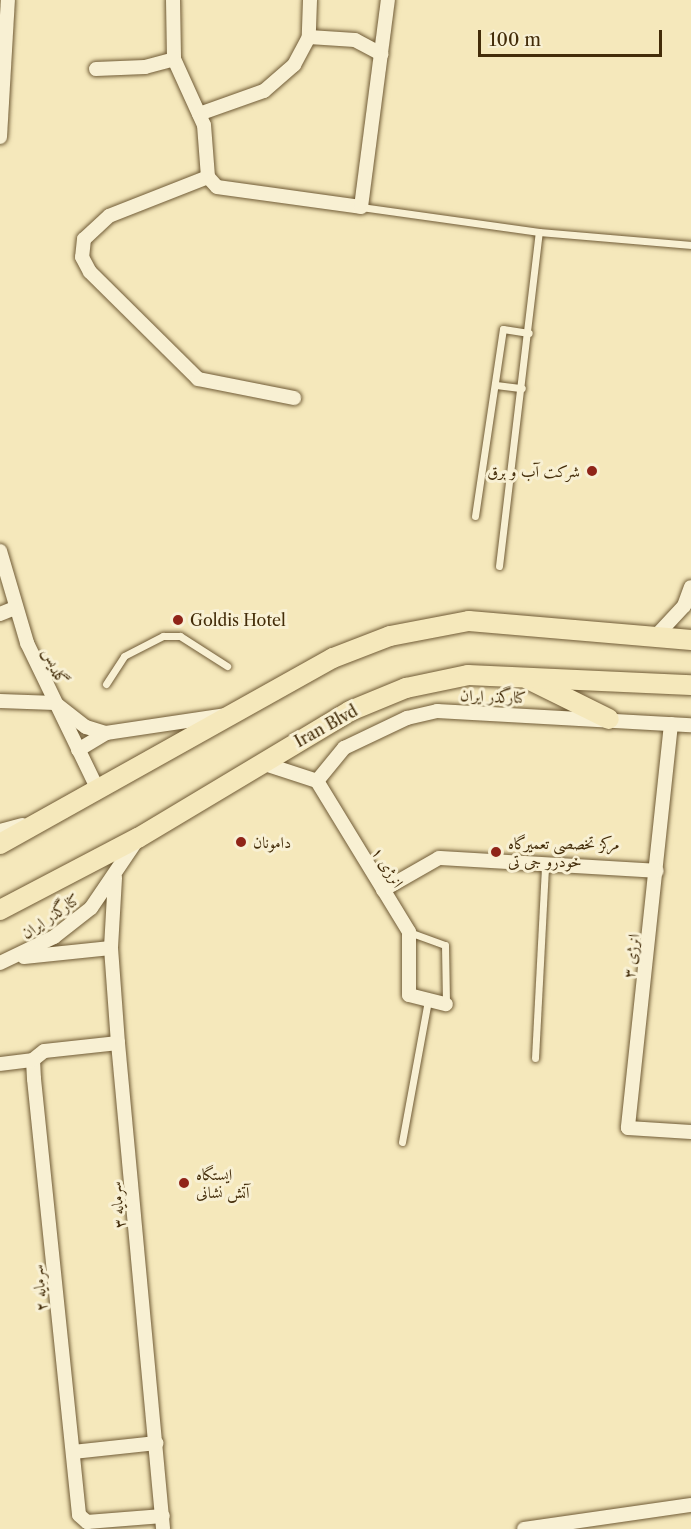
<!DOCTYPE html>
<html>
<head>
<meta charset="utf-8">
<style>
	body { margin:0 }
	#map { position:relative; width:691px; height:1529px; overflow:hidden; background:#f5e8bb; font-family:"Libre Caslon Text",Amiri,serif }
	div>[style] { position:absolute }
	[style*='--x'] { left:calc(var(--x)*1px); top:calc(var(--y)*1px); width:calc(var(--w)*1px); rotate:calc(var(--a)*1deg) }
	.roads { filter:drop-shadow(0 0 2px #705b36) drop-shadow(0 0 2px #705b36) }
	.lane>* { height:7px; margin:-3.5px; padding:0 3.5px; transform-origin:3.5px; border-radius:3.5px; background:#f8f0d3 }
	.street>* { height:14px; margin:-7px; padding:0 7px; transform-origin:7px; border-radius:7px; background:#f8f0d3 }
	.primary>* { height:20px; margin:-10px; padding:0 10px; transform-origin:10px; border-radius:10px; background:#f5e8bb }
	.dots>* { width:16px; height:16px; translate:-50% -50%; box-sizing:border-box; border:3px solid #f8f0d3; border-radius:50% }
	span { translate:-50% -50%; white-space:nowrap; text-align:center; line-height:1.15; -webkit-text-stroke:6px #f8f0d3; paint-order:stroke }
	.poi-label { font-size:16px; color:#432c09 }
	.right { translate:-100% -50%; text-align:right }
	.left { translate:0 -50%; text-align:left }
	.street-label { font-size:16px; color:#432c09 }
	.scale { position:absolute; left:478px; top:30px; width:184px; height:27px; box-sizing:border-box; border:3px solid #432c09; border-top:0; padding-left:8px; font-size:18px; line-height:21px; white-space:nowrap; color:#432c09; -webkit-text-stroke:4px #f8f0d3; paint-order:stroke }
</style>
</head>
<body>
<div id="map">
	<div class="roads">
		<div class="lane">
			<i style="--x:361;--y:207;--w:180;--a:8"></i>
			<i style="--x:539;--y:232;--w:153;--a:4.9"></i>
			<i style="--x:496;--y:385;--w:26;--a:7"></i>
			<i style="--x:475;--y:516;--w:189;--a:-81.5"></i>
			<i style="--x:503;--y:329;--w:26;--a:9"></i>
			<i style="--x:499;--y:566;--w:336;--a:-83.2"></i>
			<i style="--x:106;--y:684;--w:33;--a:-57"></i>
			<i style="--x:124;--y:656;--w:44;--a:-27.1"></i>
			<i style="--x:163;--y:636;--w:17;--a:0"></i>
			<i style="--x:180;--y:636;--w:56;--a:32.6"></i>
			<i style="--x:409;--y:932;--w:38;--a:20"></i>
			<i style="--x:445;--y:945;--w:59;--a:89"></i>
			<i style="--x:535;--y:1058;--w:193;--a:-87"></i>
			<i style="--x:402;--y:1142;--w:144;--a:-79.6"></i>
		</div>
		<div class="street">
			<i style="--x:173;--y:0;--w:59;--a:89"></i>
			<i style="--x:174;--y:59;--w:72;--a:65.6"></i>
			<i style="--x:204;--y:125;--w:52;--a:85.6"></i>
			<i style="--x:208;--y:177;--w:13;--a:48"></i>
			<i style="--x:217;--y:187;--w:145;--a:7.9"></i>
			<i style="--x:361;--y:207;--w:209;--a:-82.6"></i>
			<i style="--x:310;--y:0;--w:37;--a:92"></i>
			<i style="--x:309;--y:37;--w:46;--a:3.7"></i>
			<i style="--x:355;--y:40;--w:30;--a:28"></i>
			<i style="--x:96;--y:69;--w:49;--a:-2.3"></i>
			<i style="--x:145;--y:67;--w:30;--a:-15"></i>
			<i style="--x:199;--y:114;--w:69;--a:-19.5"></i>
			<i style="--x:264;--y:91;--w:40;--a:-41"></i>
			<i style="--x:294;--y:65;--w:32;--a:-62"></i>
			<i style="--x:0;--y:137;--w:137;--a:-86.7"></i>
			<i style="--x:208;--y:177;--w:106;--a:158.5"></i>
			<i style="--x:109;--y:216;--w:34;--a:137"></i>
			<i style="--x:84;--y:239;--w:18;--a:96"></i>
			<i style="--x:82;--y:257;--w:17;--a:62"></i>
			<i style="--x:90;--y:272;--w:152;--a:44.7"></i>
			<i style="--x:198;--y:379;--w:98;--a:11.2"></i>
			<i style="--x:0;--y:551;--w:96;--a:73.6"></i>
			<i style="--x:27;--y:643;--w:163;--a:64.2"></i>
			<i style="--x:0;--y:614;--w:16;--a:-22"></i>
			<i style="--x:656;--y:636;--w:41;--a:-47"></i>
			<i style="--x:684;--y:606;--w:20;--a:-70"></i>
			<i style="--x:0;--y:701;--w:55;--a:2.1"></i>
			<i style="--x:55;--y:703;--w:39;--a:38"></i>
			<i style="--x:86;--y:727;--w:21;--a:17"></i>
			<i style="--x:106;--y:733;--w:122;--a:-8.5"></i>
			<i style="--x:671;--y:724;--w:406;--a:96.1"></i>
			<i style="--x:628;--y:1128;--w:63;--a:3.6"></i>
			<i style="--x:78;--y:750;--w:33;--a:-31"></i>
			<i style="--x:262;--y:763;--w:58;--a:18.1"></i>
			<i style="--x:317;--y:781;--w:177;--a:58.6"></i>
			<i style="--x:409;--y:932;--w:63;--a:90"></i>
			<i style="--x:409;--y:995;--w:38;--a:14"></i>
			<i style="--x:317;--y:781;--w:43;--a:-50.7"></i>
			<i style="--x:344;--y:748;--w:70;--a:-25.5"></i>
			<i style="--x:407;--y:718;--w:31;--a:-13"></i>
			<i style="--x:437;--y:711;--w:254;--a:3.2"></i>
			<i style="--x:0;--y:831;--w:23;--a:-15"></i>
			<i style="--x:115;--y:878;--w:70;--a:93.3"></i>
			<i style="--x:111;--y:948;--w:95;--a:85.8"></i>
			<i style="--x:118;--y:1043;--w:488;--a:84.7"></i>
			<i style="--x:383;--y:890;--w:64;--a:-29.7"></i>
			<i style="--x:439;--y:858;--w:218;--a:3.4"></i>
			<i style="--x:24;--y:957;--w:87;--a:-5.9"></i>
			<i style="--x:0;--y:963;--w:60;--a:-25.7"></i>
			<i style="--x:54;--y:937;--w:47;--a:-38.1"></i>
			<i style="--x:91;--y:908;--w:82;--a:-55.9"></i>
			<i style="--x:118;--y:1043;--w:74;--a:173.8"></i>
			<i style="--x:44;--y:1051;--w:14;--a:141"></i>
			<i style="--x:33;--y:1060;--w:19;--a:87"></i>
			<i style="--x:34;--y:1079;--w:438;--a:84.1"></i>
			<i style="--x:79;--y:1515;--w:11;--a:41"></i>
			<i style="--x:87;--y:1522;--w:76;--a:-4.5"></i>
			<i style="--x:0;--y:1064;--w:33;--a:-7"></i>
			<i style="--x:73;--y:1452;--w:84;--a:-6.1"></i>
			<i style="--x:524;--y:1529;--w:169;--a:-8.2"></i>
		</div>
		<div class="primary">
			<i style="--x:528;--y:679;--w:90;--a:26.3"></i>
			<i style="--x:0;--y:844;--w:381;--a:-29.2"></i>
			<i style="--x:333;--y:658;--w:61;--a:-21.1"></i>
			<i style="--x:390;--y:636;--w:80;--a:-10.8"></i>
			<i style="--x:469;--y:621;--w:223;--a:4.9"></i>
			<i style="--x:0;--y:910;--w:156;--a:-27.6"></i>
			<i style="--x:138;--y:838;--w:247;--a:-30.9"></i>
			<i style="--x:350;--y:711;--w:61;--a:-22.3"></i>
			<i style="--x:406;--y:688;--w:63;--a:-11.8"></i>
			<i style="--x:468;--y:675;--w:223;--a:2.6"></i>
		</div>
	</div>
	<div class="dots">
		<i style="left:592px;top:471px;background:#8f2418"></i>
		<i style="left:178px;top:620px;background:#8f2418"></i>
		<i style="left:241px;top:842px;background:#8f2418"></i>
		<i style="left:496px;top:852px;background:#8f2418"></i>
		<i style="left:184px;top:1183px;background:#8f2418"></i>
	</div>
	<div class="poi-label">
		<span class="right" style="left:580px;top:471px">شرکت آب و برق</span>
		<span class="left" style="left:190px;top:620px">Goldis Hotel</span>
		<span class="left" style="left:253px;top:842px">دامونان</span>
		<span class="left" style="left:508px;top:852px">مرکز تخصصی تعمیرگاه<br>خودرو جی تی</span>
		<span class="left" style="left:196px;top:1183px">ایستگاه<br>آتش نشانی</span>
	</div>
	<div class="street-label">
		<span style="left:56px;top:666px;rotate:65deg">گلدیس</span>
		<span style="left:493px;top:696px;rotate:2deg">کنارگذر ایران</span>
		<span style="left:326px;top:726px;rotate:-29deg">Iran Blvd</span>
		<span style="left:388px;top:867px;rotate:58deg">انرژی ۱</span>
		<span style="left:50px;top:916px;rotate:-35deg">کنارگذر ایران</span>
		<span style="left:631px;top:956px;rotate:-83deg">انرژی ۳</span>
		<span style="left:117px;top:1205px;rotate:-96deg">سرمایه ۳</span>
		<span style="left:39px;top:1288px;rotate:-96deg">سرمایه ۲</span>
	</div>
	<div class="scale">100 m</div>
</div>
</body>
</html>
